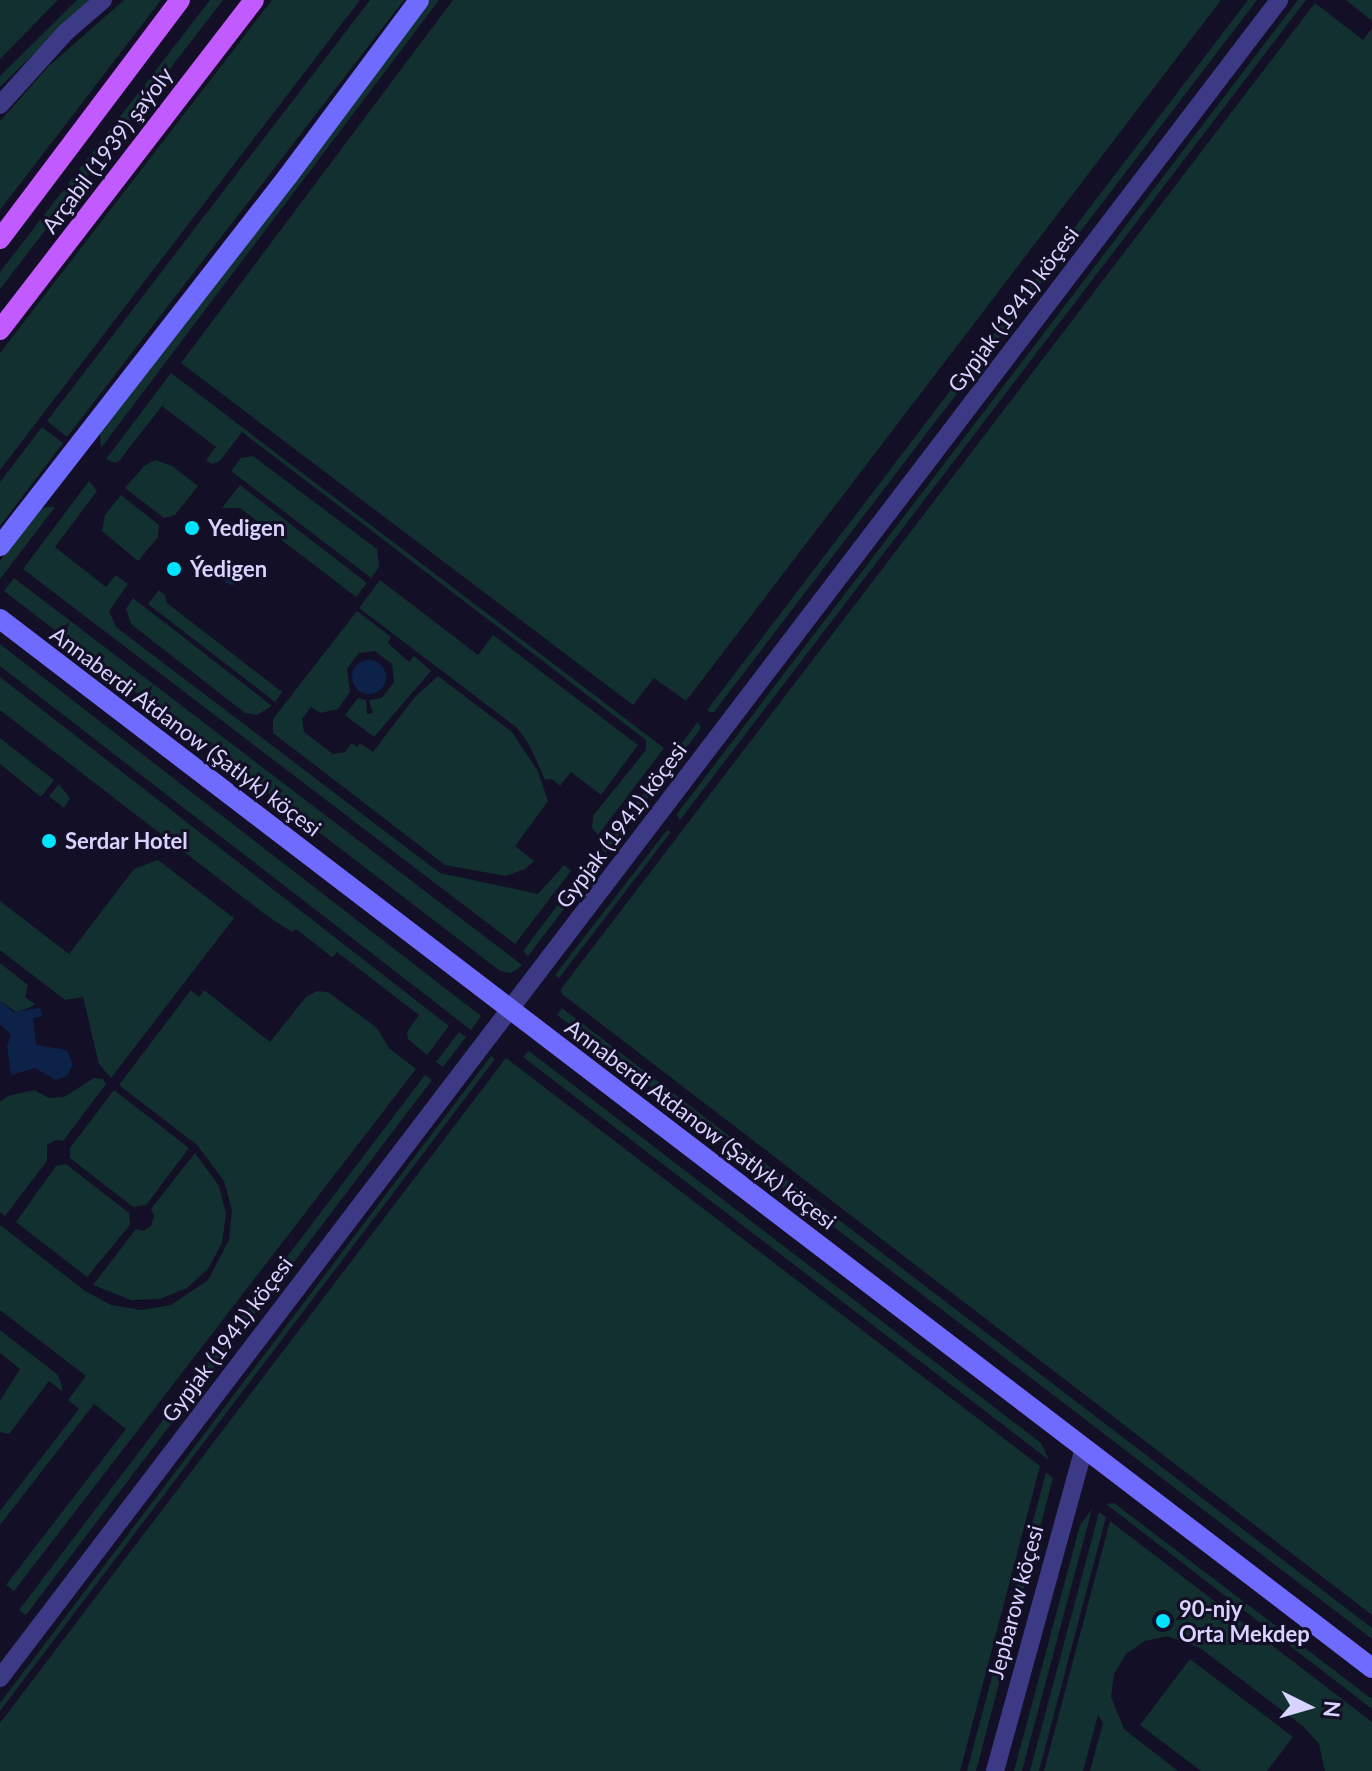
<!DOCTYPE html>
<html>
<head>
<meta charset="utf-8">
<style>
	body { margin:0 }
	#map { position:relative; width:1372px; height:1771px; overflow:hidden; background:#130f26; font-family:Lato,sans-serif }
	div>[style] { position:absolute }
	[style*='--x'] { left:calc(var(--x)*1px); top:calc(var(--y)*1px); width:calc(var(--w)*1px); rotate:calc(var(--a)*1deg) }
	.green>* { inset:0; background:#12302f }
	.water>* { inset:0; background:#0c2248 }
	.round { border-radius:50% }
	.street>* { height:18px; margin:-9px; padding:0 9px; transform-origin:9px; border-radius:9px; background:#3d3a85 }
	.secondary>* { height:20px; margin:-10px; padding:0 10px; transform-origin:10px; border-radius:10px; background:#6f6bff }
	.primary>* { height:20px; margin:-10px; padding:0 10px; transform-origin:10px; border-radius:10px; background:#c25bff }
	.dots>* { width:22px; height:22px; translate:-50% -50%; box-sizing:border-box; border:4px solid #130f26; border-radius:50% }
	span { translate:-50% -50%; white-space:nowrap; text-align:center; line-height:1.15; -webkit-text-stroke:6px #130f26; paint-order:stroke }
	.street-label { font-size:22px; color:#d9d4ff }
	.poi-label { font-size:22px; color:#d9d4ff; font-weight:700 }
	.left { translate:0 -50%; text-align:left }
	.north { position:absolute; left:1268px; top:1667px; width:80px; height:80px; -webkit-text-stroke:6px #130f26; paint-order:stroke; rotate:95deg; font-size:22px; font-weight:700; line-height:32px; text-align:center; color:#d9d4ff }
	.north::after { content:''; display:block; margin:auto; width:28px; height:36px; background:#d9d4ff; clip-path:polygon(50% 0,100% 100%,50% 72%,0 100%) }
</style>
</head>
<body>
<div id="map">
	<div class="green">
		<i style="clip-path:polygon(0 0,58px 0,0 59px)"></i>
		<i style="clip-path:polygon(77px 0,89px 0,0 87px,0 76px)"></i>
		<i style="clip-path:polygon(124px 0,161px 0,0 210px,0 121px,49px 66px)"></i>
		<i style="clip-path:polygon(210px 0,223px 0,0 289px,0 272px)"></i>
		<i style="clip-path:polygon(272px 0,360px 0,0 470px,0 353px)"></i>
		<i style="clip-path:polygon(370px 0,404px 0,67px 437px,47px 421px)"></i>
		<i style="clip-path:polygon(428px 0,439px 0,101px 448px,100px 431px)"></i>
		<i style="clip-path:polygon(453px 0,1221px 0,686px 701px,654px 678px,633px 705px,181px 363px)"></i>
		<i style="clip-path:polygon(1248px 0,1257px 0,714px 712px,710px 712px,707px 710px)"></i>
		<i style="clip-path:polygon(1298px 0,1306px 0,680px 820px,677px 814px)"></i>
		<i style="clip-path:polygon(1346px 0,1372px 0,1372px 21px)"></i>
		<i style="clip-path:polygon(1315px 3px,1363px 40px,1372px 28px,1372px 1615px,562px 994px,561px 989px)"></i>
		<i style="clip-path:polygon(171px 373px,664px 748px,598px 835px,592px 828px,593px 816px,646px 750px,646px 740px,242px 432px,220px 461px,212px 464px,206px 460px,216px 447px,162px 406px,119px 461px,115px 463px,106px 459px)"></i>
		<i style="clip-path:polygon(42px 427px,63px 443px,0 526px,0 482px)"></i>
		<i style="clip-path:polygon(253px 456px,377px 549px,379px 567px,371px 578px,231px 471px,241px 458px)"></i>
		<i style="clip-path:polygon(155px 460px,172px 466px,198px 486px,175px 515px,164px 518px,125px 488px,144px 466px)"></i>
		<i style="clip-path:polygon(89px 481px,97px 491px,55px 547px,106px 587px,116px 575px,128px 584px,109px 611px,116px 627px,440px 873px,538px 894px,564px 865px,571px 871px,515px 944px,23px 569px)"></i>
		<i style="clip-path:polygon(240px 485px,367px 583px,356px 597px,240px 508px,222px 508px)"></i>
		<i style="clip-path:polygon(121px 495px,159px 525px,158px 537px,138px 561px,102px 531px,105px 515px)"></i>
		<i style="clip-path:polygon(47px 507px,55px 507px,0 579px,0 561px,39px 510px)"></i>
		<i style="clip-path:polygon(14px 578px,522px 965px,520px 967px,511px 973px,500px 971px,4px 591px)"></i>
		<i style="clip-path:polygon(380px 580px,478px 655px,493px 635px,638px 745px,601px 795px,571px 772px,560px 786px,552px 779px,545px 780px,529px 744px,516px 727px,359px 608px)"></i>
		<i style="clip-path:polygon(159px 590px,165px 595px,167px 603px,282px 692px,275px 702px,148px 604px)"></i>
		<i style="clip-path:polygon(133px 598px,272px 706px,257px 715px,245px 713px,131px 624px,126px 609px)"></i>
		<i style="clip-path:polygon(357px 611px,391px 637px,388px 643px,409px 662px,414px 656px,431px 671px,374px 737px,345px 715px,358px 698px,366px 700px,367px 714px,373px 713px,369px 700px,382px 698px,394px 682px,392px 664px,375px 651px,359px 653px,347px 669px,350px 692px,338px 709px,320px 713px,311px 707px,302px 719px,304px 732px,333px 754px,345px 752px,352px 743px,357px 747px,360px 743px,373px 752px,414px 698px,438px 676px,512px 732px,538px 771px,548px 801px,515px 846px,534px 861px,525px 869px,506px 876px,445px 865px,273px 733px,273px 719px)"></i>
		<i style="clip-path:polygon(0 644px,481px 1016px,471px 1030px,0 666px)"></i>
		<i style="clip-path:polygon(0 677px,449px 1026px,427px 1055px,408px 1039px,407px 1032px,419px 1015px,337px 952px,332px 957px,296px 929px,292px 932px,266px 915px,0 710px)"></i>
		<i style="clip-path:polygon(698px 722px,701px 728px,606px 853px,601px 849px)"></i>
		<i style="clip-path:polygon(0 738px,54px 780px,41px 797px,0 764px)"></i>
		<i style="clip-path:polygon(59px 784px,70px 798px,64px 808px,49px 796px)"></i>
		<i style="clip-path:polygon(667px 830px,671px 832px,559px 978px,555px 975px)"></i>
		<i style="clip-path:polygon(593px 858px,599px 863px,528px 956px,523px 951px)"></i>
		<i style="clip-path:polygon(158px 860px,234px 918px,111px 1078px,99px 1064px,83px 997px,65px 1000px,0 950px,0 901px,69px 954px,134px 869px)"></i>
		<i style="clip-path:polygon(0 963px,28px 985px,25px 997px,35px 1004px,31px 1007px,16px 1012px,0 1001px)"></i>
		<i style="clip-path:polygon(191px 990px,199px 997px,204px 990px,270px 1042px,306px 997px,317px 991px,328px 992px,377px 1028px,389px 1048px,416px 1069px,14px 1591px,6px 1585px,126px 1429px,94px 1404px,0 1525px,0 1511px,79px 1409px,68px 1400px,86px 1376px,0 1310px,0 1225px,85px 1291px,111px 1305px,141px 1310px,171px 1305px,208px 1280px,229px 1240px,232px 1210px,224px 1181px,197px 1145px,119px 1085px)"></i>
		<i style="clip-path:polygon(562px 1008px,1372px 1628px,1372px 1639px,557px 1015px)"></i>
		<i style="clip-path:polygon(459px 1032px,466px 1037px,443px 1067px,436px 1062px)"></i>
		<i style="clip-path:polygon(529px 1051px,1041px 1443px,1049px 1460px,523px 1057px)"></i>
		<i style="clip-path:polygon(491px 1056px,495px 1059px,0 1711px,0 1703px)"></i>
		<i style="clip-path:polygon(506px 1058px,1040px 1466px,960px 1771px,0 1771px,0 1723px)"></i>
		<i style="clip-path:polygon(425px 1075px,432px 1080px,26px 1615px,19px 1610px)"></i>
		<i style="clip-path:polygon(94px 1078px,103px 1079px,106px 1084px,63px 1141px,56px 1140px,47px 1145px,47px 1161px,5px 1216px,0 1212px,0 1102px,8px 1096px,34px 1090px,49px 1098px,64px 1097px)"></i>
		<i style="clip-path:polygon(114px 1090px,189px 1148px,146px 1205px,133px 1207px,70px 1158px,70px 1148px)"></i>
		<i style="clip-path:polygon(195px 1153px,219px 1186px,226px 1214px,222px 1243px,208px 1269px,187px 1288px,160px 1299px,131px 1300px,93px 1285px,136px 1229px,143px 1231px,151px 1226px,154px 1216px,151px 1209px)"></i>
		<i style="clip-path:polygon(66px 1164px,129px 1213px,130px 1225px,87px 1277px,16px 1222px,56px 1166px)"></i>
		<i style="clip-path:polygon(0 1330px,58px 1375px,62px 1387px,62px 1391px,49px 1381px,9px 1434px,0 1432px,0 1401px,20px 1369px,0 1353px)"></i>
		<i style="clip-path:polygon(1046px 1472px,1053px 1478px,976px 1771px,967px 1771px)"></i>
		<i style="clip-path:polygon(1114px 1503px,1372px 1699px,1372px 1709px,1106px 1504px)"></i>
		<i style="clip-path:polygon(1092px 1509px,1022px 1771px,1014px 1771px,1080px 1525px)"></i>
		<i style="clip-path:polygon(1099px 1512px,1106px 1517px,1039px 1771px,1030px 1771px)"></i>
		<i style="clip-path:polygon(1110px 1521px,1372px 1722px,1372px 1771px,1325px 1771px,1319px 1744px,1304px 1727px,1200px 1648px,1167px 1636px,1145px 1641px,1126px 1654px,1114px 1674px,1111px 1697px,1124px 1729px,1178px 1771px,1090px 1771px,1103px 1723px,1098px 1715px,1083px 1771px,1044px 1771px)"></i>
		<i style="clip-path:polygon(1190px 1659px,1293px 1737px,1267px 1771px,1201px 1771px,1140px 1725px)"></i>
	</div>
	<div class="water">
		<i class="round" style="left:223px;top:567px;width:18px;height:18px"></i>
		<i class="round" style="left:352px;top:660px;width:34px;height:34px"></i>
		<i style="clip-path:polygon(0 1001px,13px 1012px,40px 1008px,42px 1016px,33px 1018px,36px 1045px,67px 1050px,73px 1065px,67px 1076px,56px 1080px,35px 1068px,11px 1075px,7px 1046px,11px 1035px,0 1024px)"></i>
	</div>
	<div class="street">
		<i style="--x:0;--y:105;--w:98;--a:-47.9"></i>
		<i style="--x:66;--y:32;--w:49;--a:-40.9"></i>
		<i style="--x:0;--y:1678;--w:2110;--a:-52.68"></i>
		<i style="--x:995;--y:1771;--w:336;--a:-74.6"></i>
	</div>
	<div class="secondary">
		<i style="--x:0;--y:546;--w:469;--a:-52.1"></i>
		<i style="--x:288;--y:176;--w:219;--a:-53.3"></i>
		<i style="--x:0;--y:619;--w:1727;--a:37.4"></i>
	</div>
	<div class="primary">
		<i style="--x:0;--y:239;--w:299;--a:-53"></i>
		<i style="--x:0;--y:330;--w:416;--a:-52.4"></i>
	</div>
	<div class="dots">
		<i style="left:192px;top:528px;background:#00e5ff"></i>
		<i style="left:174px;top:569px;background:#00e5ff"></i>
		<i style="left:49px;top:841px;background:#00e5ff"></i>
		<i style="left:1163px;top:1621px;background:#00e5ff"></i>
	</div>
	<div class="street-label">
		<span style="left:107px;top:150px;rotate:-53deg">Arçabil (1939) şaýoly</span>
		<span style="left:1013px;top:309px;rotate:-53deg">Gypjak (1941) köçesi</span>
		<span style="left:186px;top:731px;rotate:37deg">Annaberdi Atdanow (Şatlyk) köçesi</span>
		<span style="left:621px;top:825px;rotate:-53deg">Gypjak (1941) köçesi</span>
		<span style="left:701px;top:1124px;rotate:37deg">Annaberdi Atdanow (Şatlyk) köçesi</span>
		<span style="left:227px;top:1339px;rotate:-53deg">Gypjak (1941) köçesi</span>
		<span style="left:1015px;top:1602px;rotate:-75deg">Jepbarow köçesi</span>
	</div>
	<div class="poi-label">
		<span class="left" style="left:208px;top:528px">Yedigen</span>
		<span class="left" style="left:190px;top:569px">Ýedigen</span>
		<span class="left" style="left:65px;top:841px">Serdar Hotel</span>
		<span class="left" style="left:1179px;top:1621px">90-njy<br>Orta Mekdep</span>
	</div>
	<div class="north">N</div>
</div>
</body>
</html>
